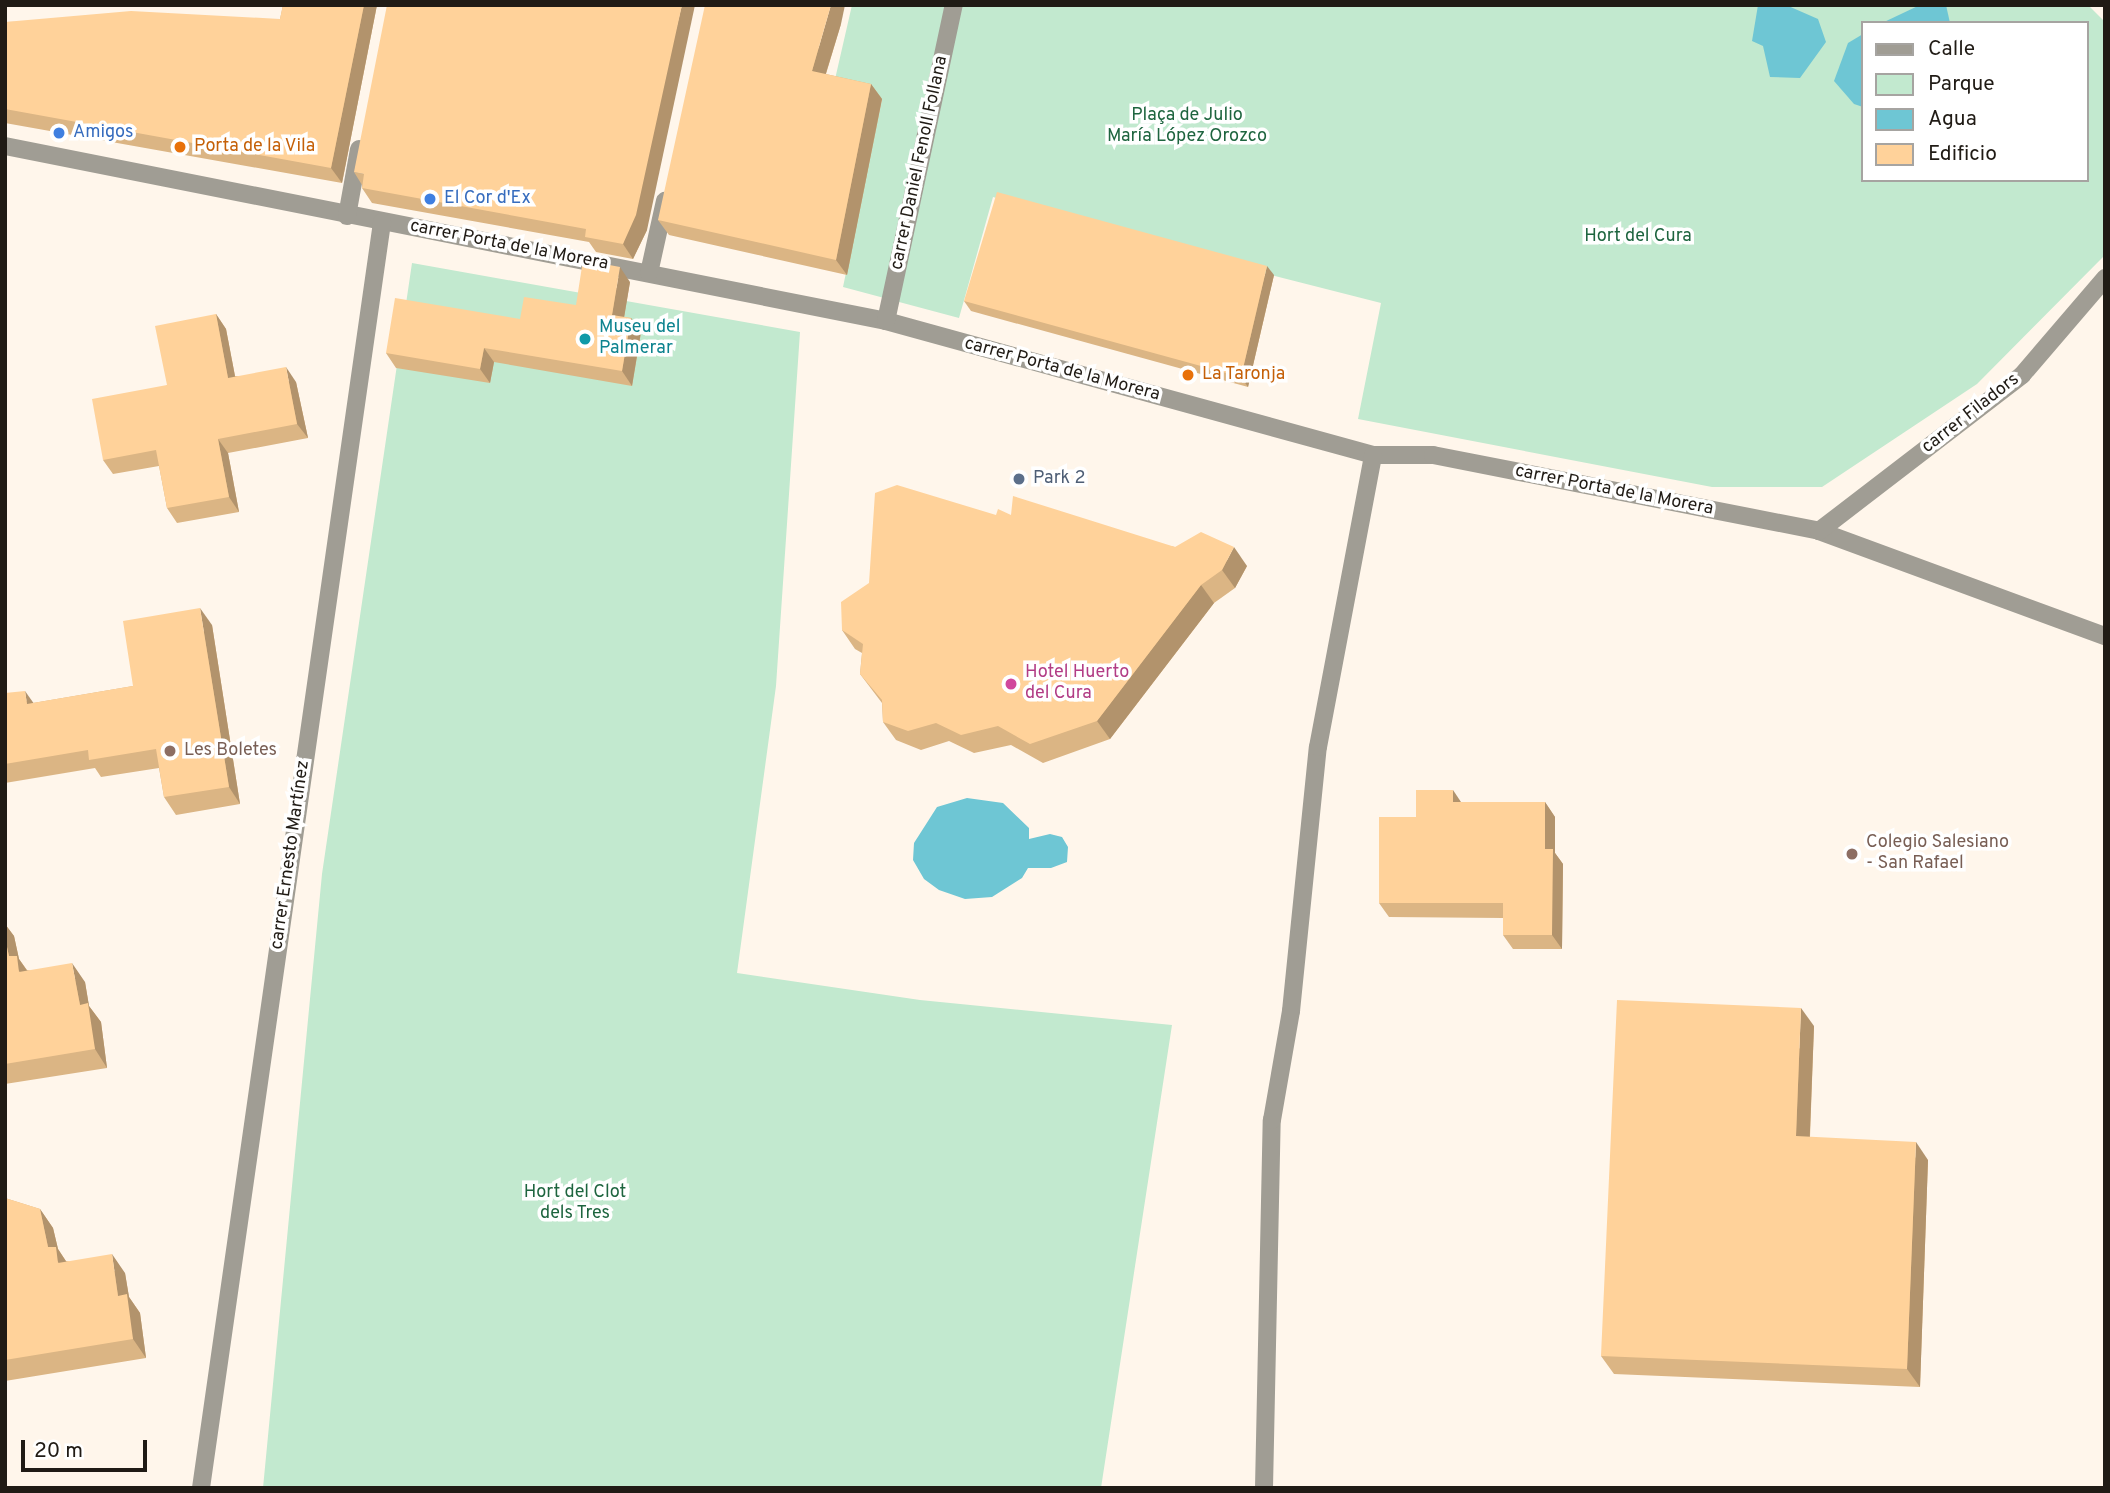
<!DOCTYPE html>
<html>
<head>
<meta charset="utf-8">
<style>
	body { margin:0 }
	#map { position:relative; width:2110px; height:1493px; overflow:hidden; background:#fff6eb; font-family:Overpass,sans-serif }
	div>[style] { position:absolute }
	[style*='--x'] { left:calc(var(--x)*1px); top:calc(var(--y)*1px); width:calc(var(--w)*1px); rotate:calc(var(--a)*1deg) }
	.green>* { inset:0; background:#c2e9cf }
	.water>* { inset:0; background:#6ec6d4 }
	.street>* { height:18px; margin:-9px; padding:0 9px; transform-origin:9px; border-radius:9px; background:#a09d94 }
	.wall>* { inset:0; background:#dbb584 }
	.shaded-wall>* { inset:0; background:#b2936c }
	.building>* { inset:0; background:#ffd29a }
	.dots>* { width:19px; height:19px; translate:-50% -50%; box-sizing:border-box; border:4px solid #fff; border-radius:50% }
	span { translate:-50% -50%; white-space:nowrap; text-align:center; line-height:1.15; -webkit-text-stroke:7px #fff; paint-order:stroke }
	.park-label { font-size:18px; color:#1e653f }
	.shop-label { font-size:18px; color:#366cbe }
	.left { translate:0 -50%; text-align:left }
	.food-label { font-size:18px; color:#c56008 }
	.street-label { font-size:18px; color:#201b15 }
	.culture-label { font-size:18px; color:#0d838f }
	.service-label { font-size:18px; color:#4e5e75 }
	.hotel-label { font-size:18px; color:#b23c85 }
	.education-label { font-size:18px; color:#785e54 }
	.frame { position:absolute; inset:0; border:7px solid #201b15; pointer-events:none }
	.legend { position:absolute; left:1861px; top:21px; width:228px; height:161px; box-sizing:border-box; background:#fff; border:2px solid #a6a4a1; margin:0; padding:9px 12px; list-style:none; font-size:21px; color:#201b15 }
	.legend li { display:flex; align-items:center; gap:14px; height:35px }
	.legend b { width:35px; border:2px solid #a6a4a1 }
	.scale { position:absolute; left:21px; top:1440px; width:126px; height:32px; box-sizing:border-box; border:4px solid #201b15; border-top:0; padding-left:9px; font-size:21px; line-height:24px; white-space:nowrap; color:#201b15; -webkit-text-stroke:5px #fff; paint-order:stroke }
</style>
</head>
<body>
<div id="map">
	<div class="green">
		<i style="clip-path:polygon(evenodd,852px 5px,2088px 5px,2105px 22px,2105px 255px,1977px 384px,1822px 487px,1712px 487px,1358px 419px,1381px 303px,1189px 254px,993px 197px,959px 318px,843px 287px,882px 99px,833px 88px,852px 5px,1863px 23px,2087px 23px,2087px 180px,1863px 180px,1863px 23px)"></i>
		<i style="clip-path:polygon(412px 263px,800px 332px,776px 686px,737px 973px,920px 1000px,1172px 1025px,1101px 1488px,263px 1488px,322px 874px)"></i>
	</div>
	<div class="water">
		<i style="clip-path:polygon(1758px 5px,1786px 5px,1818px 19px,1826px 42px,1800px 78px,1770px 77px,1763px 46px,1752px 41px)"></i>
		<i style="clip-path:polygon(1920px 5px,1946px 5px,1950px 23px,1882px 23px)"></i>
		<i style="clip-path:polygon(1863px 34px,1863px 107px,1854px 104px,1834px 81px,1848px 43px)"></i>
		<i style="clip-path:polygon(967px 798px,1003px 803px,1029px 828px,1029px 839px,1050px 834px,1062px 837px,1068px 847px,1067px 862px,1051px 868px,1028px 868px,1022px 878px,992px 897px,965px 899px,939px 890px,924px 879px,913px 860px,914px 843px,937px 807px)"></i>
	</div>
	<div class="street">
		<i style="--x:5;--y:146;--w:898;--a:11.23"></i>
		<i style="--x:886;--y:321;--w:505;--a:15.38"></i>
		<i style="--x:1373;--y:455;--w:60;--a:0"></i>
		<i style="--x:1433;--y:455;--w:393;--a:11.1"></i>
		<i style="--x:1819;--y:531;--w:305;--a:20.2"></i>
		<i style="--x:347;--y:216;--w:68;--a:-79.8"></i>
		<i style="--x:649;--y:273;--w:74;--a:-77.5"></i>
		<i style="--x:886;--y:321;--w:323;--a:-77.9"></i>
		<i style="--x:1819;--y:531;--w:256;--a:-37.5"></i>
		<i style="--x:2022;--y:375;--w:128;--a:-49.4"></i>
		<i style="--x:201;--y:1488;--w:1279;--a:-81.86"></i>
		<i style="--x:1264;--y:1488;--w:368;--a:-88.8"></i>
		<i style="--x:1272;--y:1120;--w:111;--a:-80.1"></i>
		<i style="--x:1291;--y:1011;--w:265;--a:-84.2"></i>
		<i style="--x:1318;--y:747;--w:297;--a:-79.3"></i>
	</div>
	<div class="wall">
		<i style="clip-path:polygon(283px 5px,377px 5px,342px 183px,5px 123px,5px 22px,280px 19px)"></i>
		<i style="clip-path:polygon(841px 24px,826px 74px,871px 84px,882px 99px,847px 275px,669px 235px,658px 220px)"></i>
		<i style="clip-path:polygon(354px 172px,647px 230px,633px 259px,596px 252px,589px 242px,372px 203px,362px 188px,362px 185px)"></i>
		<i style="clip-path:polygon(1274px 275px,1248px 387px,971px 311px,964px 301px)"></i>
		<i style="clip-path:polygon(630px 282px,624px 317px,631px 318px,641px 332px,632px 386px,494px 362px,490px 383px,396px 368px,386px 353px,576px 305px)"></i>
		<i style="clip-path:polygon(216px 314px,226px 329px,235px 376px,296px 382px,308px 438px,228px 453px,239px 512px,177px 523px,167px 508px,159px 466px,113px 474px,103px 460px,167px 385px)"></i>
		<i style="clip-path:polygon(996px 515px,1011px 515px,1175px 547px,1247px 566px,1235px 588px,1214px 603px,1110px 739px,1043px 763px,1011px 745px,974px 753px,949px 741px,921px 750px,896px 740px,883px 722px,882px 703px,860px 674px,862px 653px,855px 649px,842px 630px)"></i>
		<i style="clip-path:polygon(212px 625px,240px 804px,176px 815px,164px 797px,159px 768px,101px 777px,95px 768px,5px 783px,5px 689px,6px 693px,33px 703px,133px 686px)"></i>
		<i style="clip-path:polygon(1461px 802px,1545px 802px,1555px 817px,1555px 853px,1563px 864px,1562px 949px,1513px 949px,1503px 935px,1503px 918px,1389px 917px,1379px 903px,1416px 817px)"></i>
		<i style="clip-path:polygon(5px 924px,14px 936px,19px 959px,27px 970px,85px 982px,89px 1006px,101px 1022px,107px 1068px,5px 1084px)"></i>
		<i style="clip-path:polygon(1814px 1026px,1810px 1137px,1928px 1160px,1920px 1387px,1614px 1374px,1601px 1356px)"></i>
		<i style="clip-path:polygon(5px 1198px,40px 1209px,53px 1228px,58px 1249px,66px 1261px,125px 1273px,129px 1297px,140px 1313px,146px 1358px,5px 1381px)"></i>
	</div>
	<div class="shaded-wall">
		<i style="clip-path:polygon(364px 5px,377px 5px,342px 183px,331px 168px)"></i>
		<i style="clip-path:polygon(682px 5px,695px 5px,647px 230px,633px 259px,623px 244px)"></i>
		<i style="clip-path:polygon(831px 5px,845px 5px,841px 24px,822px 86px,812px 71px)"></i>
		<i style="clip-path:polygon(871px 84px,882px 99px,847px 275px,836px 260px)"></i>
		<i style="clip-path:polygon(1267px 266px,1274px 275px,1248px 387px,1241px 377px)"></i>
		<i style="clip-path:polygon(620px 267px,630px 282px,622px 330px,612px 315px)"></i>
		<i style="clip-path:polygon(216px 314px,226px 329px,238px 392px,228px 378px)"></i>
		<i style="clip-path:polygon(631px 318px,641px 332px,632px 386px,622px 371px)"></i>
		<i style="clip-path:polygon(484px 348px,494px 362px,490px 383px,480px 369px)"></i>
		<i style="clip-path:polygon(286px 367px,296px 382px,308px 438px,297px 424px)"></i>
		<i style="clip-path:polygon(218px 439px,228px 453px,239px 512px,229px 497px)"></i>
		<i style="clip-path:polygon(1234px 547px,1247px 566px,1235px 588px,1222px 570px)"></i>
		<i style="clip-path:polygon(1201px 585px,1214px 603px,1110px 739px,1097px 721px)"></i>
		<i style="clip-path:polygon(200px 608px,212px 625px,240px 804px,229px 787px)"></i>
		<i style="clip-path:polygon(25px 691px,37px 708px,27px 704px)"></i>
		<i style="clip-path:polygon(1453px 790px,1463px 805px,1453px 802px)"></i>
		<i style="clip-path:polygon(1545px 802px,1555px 817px,1555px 853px,1563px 864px,1562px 949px,1552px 935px,1545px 849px)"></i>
		<i style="clip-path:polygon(5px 924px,14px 936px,19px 959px,30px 975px,32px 990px,9px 956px,5px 938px)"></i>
		<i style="clip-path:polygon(72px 963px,85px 982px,89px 1006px,101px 1022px,107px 1068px,95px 1049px,80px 1005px)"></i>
		<i style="clip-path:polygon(1801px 1008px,1814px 1026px,1809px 1155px,1796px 1136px)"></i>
		<i style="clip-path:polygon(1916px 1142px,1928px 1160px,1920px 1387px,1907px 1369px)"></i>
		<i style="clip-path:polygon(40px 1209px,53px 1228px,58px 1249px,69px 1266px,71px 1281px,48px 1247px)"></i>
		<i style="clip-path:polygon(112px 1254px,125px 1273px,129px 1297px,140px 1313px,146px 1358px,133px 1339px,118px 1296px)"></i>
	</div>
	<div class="building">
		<i style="clip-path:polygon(283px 5px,364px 5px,331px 168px,5px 109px,5px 22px,131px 11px,280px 19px)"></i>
		<i style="clip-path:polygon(387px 5px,682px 5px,636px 215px,623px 244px,585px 237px,586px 229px,362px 188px,364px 174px,354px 172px)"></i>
		<i style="clip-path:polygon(705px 5px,831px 5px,812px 71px,871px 84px,836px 260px,658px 220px)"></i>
		<i style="clip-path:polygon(997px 192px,1267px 266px,1241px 377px,964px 301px)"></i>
		<i style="clip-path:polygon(583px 260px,620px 267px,612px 315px,631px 318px,622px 371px,484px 348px,480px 369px,386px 353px,395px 298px,520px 319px,524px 297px,576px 305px)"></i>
		<i style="clip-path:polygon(216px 314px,228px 378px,286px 367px,297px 424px,218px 439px,229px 497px,167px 508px,156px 450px,103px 460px,92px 399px,167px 385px,155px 326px)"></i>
		<i style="clip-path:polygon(897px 485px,996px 515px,998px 509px,1011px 515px,1013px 496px,1175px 547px,1201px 532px,1234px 547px,1222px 570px,1201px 585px,1097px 721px,1030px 744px,998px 726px,961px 735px,936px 723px,908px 731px,883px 722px,882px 700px,860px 674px,863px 644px,842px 630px,841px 602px,869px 583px,875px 493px)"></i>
		<i style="clip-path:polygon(200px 608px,229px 787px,164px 797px,156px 749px,89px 760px,88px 750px,5px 764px,5px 693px,25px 691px,27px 704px,133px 686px,123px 621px)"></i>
		<i style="clip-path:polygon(1416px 790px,1453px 790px,1453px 802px,1545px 802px,1545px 849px,1553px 849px,1552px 935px,1503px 935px,1503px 903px,1379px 903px,1379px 817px,1416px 817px)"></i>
		<i style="clip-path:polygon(5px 938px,9px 956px,17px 956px,19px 972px,72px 963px,80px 1005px,88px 1003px,95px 1049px,5px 1064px)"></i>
		<i style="clip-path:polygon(1617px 1000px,1801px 1008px,1796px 1136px,1916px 1142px,1907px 1369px,1601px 1356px)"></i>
		<i style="clip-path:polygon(5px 1198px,40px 1209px,48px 1247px,56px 1247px,58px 1263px,112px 1254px,118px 1296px,127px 1294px,133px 1339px,5px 1360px)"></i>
	</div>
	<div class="dots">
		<i style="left:59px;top:133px;background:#3f7fe0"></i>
		<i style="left:180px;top:147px;background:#e8710a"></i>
		<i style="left:430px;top:199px;background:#3f7fe0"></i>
		<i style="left:585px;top:339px;background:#0f9aa8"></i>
		<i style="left:1188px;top:375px;background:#e8710a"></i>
		<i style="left:1019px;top:479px;background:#5c6f8a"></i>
		<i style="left:1011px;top:684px;background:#d1479c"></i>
		<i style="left:170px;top:751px;background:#8d6e63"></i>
		<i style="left:1852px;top:854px;background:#8d6e63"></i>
	</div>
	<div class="park-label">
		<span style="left:1187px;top:127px">Plaça de Julio<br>María López Orozco</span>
		<span style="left:1638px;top:237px">Hort del Cura</span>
		<span style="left:575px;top:1204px">Hort del Clot<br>dels Tres</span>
	</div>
	<div class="shop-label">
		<span class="left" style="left:73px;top:133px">Amigos</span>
		<span class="left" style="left:444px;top:199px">El Cor d'Ex</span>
	</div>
	<div class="food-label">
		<span class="left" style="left:194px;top:147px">Porta de la Vila</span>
		<span class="left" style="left:1202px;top:375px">La Taronja</span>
	</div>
	<div class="street-label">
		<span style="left:920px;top:163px;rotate:-78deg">carrer Daniel Fenoll Follana</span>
		<span style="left:509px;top:246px;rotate:11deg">carrer Porta de la Morera</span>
		<span style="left:1062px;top:370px;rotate:15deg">carrer Porta de la Morera</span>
		<span style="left:1971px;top:414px;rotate:-38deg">carrer Filadors</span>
		<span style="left:1614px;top:491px;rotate:11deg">carrer Porta de la Morera</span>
		<span style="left:291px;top:855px;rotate:-82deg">carrer Ernesto Martínez</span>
	</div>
	<div class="culture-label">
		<span class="left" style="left:599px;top:339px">Museu del<br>Palmerar</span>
	</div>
	<div class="service-label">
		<span class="left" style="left:1033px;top:479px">Park 2</span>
	</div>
	<div class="hotel-label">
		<span class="left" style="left:1025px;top:684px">Hotel Huerto<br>del Cura</span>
	</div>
	<div class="education-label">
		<span class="left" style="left:184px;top:751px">Les Boletes</span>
		<span class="left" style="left:1866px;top:854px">Colegio Salesiano<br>- San Rafael</span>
	</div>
	<div class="frame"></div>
	<ul class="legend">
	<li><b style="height:9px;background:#a09d94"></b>Calle</li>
	<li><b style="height:19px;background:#c2e9cf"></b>Parque</li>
	<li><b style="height:19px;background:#6ec6d4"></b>Agua</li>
	<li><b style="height:19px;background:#ffd29a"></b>Edificio</li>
	</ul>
	<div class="scale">20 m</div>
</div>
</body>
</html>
